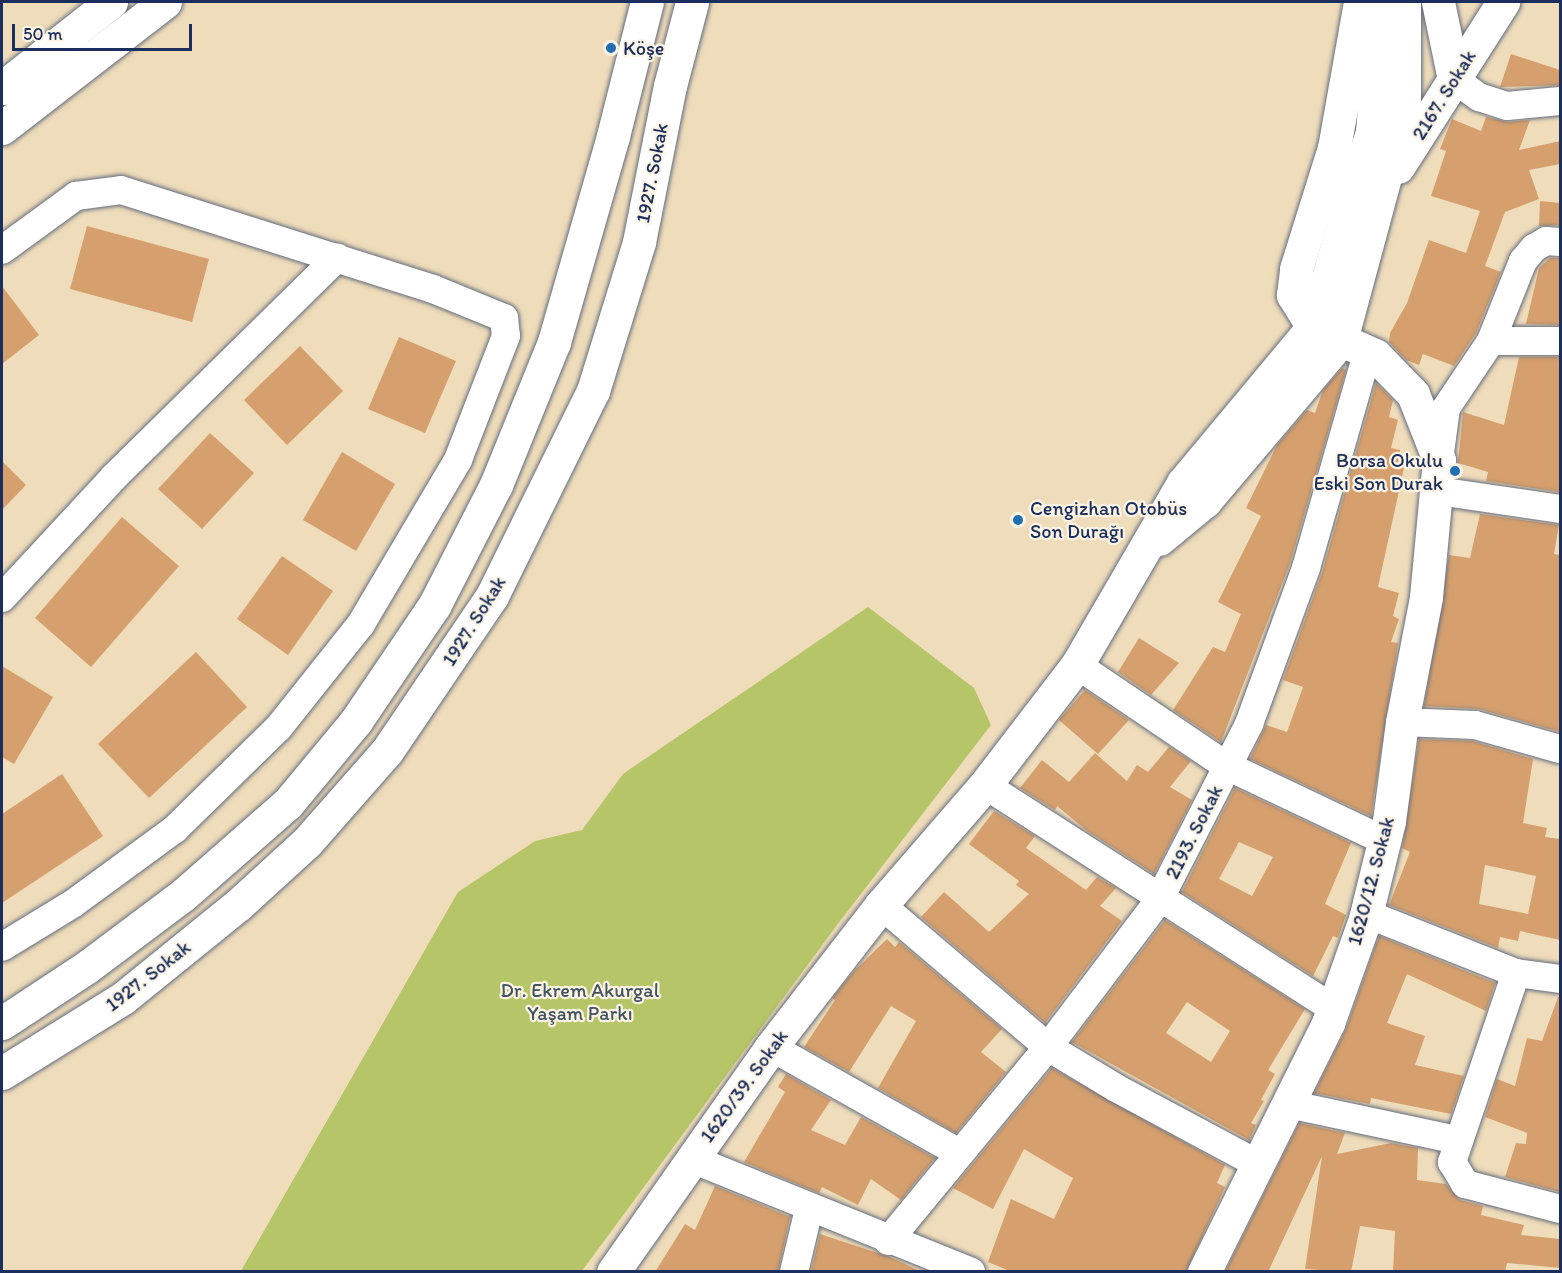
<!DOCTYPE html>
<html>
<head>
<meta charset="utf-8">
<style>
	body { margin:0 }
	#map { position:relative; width:1562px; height:1273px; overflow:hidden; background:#eedcba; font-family:Itim,sans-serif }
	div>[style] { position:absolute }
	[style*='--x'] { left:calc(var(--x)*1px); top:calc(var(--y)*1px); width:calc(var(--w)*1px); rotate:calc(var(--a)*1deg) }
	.green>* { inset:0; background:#b6c568 }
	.building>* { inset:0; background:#d6a06e }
	.roads { filter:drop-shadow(0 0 2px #656c7e) drop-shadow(0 0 2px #656c7e) }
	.minor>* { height:28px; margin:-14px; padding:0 14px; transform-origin:14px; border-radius:14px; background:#fff }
	.tertiary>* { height:33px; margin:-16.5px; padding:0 16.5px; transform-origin:16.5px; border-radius:16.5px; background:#fff }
	.secondary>* { height:33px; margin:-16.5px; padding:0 16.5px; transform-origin:16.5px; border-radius:16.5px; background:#fff }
	.dots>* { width:16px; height:16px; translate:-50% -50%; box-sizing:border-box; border:3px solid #fcf5e5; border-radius:50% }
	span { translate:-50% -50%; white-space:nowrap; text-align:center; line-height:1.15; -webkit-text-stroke:4.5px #fcf5e5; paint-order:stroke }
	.poi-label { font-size:20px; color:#1b2f5e }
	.left { translate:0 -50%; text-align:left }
	.right { translate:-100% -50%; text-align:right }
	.street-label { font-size:20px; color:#1b2f5e }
	.park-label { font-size:20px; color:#425460 }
	.frame { position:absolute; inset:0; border:3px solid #1b2f5e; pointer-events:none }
	.scale { position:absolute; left:12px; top:24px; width:180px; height:27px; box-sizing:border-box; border:3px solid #1b2f5e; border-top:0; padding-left:8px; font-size:18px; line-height:21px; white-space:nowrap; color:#1b2f5e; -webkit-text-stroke:4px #fcf5e5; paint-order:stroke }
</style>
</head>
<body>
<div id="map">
	<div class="green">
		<i style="clip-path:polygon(868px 607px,974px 688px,991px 725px,837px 925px,582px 1271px,241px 1271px,458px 892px,535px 841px,582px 830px,623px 774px)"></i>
	</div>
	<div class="building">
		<i style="clip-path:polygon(1511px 54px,1560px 70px,1560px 85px,1500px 87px)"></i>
		<i style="clip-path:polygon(1486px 117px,1508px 122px,1530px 120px,1519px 150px,1560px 141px,1560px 164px,1529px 170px,1539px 199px,1505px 212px,1485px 266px,1501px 272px,1476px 333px,1454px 366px,1423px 354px,1419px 365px,1406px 360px,1389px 342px,1390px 333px,1407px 303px,1429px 240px,1466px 253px,1480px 211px,1431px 196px,1446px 151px,1440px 149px,1452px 119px,1481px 131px)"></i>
		<i style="clip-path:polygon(1540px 201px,1560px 203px,1560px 225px,1539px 226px)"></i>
		<i style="clip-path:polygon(87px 226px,209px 259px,192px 322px,70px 289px)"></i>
		<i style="clip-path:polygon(1550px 258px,1560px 258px,1560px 325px,1526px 324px,1539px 268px)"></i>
		<i style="clip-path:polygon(2px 286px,39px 335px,2px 364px)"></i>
		<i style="clip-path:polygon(399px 337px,456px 361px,425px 433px,368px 409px)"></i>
		<i style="clip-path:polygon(300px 346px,343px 391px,287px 445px,244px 400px)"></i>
		<i style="clip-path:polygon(1519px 357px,1560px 357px,1560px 492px,1486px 481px,1488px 472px,1458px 463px,1463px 412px,1504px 425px)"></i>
		<i style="clip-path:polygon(1342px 368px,1346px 370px,1290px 563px,1221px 742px,1173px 710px,1213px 647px,1225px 652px,1241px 614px,1218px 602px,1261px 516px,1246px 508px,1277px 445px,1307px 410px,1315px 413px,1323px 390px)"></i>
		<i style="clip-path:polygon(1376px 383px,1393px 400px,1389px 417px,1398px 420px,1391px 448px,1400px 450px,1397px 466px,1404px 468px,1378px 587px,1399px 593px,1393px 616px,1399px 619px,1391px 642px,1398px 643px,1371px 816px,1250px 759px,1266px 725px,1287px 732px,1303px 687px,1283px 680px,1322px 573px)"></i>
		<i style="clip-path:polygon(210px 433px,254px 473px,202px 529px,158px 489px)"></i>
		<i style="clip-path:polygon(342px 452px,395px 484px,356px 551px,303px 520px)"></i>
		<i style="clip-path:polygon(2px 461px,26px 485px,2px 510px)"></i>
		<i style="clip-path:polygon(1480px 514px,1559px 525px,1554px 554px,1560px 555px,1560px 732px,1479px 709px,1424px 706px,1449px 555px,1470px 558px)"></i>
		<i style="clip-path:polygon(122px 517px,179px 566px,91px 667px,35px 618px)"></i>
		<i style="clip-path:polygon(282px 556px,333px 591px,288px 655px,237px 619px)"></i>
		<i style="clip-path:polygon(1139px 638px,1179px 663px,1151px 695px,1118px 672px)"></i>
		<i style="clip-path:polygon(196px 652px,247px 707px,149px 798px,98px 744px)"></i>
		<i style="clip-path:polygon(2px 666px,53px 697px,14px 764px,2px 757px)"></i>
		<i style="clip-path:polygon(1085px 690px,1129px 720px,1098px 754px,1059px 720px)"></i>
		<i style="clip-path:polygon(evenodd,1419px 739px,1472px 741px,1533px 759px,1523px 823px,1547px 828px,1545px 837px,1560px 839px,1560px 940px,1520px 931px,1518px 941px,1500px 937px,1498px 948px,1389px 905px,1410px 852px,1402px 848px,1419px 739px,1485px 865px,1536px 876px,1528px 914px,1479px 904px,1485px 865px)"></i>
		<i style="clip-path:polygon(1169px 747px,1191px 761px,1170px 787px,1192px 800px,1154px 874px,1086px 830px,1057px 806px,1055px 810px,1020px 788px,1042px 760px,1069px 782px,1095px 753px,1127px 781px,1137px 765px,1148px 772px)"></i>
		<i style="clip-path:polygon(62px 774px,103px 836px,2px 903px,2px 814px)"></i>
		<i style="clip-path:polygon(evenodd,1235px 788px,1351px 843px,1325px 904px,1346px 915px,1338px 938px,1333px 936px,1313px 976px,1182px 892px,1235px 788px,1239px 842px,1273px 857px,1252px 896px,1219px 879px,1239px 842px)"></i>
		<i style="clip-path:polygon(994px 811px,1035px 836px,1026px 848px,1086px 890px,1097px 877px,1116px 888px,1100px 906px,1122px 921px,1045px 1023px,921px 917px,944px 892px,989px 932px,1029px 894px,1016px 885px,1019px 881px,969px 844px)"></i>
		<i style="clip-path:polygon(evenodd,1165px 920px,1305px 1009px,1268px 1070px,1275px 1074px,1261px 1100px,1264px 1101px,1251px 1123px,1256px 1125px,1249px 1140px,1072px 1042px,1165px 920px,1187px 1002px,1230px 1031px,1211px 1062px,1166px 1033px,1187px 1002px)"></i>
		<i style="clip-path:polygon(1379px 936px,1495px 983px,1486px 1011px,1407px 974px,1387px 1023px,1425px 1036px,1415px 1065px,1464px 1076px,1451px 1114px,1371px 1098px,1370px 1104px,1314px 1093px,1346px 1029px)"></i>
		<i style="clip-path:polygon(887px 939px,895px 947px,899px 942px,1002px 1029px,981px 1052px,1006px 1072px,956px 1133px,878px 1088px,916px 1021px,891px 1006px,849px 1072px,804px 1047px,835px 1000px,832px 998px,854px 971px)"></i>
		<i style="clip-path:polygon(1558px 997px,1560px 997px,1560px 1192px,1505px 1177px,1516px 1143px,1526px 1144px,1527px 1133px,1485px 1117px,1497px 1079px,1515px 1086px,1527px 1038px,1542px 1041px)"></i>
		<i style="clip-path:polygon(1052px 1068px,1225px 1165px,1217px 1183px,1225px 1187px,1186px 1272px,1012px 1272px,988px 1262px,1011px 1199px,1054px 1219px,1073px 1178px,1024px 1149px,993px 1209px,953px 1188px)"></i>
		<i style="clip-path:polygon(786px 1074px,831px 1100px,811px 1130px,845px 1145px,861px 1117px,935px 1158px,901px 1200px,871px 1179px,858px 1205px,822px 1187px,819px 1193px,744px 1162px,785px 1092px,778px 1087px)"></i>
		<i style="clip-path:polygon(1299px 1123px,1345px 1133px,1337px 1154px,1391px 1143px,1418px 1148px,1417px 1180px,1446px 1184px,1460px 1200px,1483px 1206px,1481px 1215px,1524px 1225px,1521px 1235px,1560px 1239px,1560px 1268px,1507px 1263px,1505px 1272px,1393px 1272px,1395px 1231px,1360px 1226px,1351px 1272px,1305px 1269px,1322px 1156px,1268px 1272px,1225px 1272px)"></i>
		<i style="clip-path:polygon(715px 1186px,790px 1217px,778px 1272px,655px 1272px,685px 1224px,695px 1230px)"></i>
		<i style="clip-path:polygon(820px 1234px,890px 1257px,922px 1272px,811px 1272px)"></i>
	</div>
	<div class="roads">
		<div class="minor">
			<i style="--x:1454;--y:79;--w:31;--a:36"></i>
			<i style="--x:1479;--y:97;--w:29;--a:18"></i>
			<i style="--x:1507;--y:106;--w:53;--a:-5.4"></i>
			<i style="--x:2;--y:250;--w:92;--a:-36.1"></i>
			<i style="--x:76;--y:196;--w:45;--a:-7.6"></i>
			<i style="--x:121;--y:190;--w:327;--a:17.6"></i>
			<i style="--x:433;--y:289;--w:77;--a:22.2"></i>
			<i style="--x:504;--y:318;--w:18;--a:84"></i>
			<i style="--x:506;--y:336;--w:133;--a:111.2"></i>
			<i style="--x:458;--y:460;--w:191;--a:120.6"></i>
			<i style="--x:361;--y:624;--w:132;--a:128.5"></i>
			<i style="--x:279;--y:727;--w:146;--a:135.6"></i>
			<i style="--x:175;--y:829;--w:125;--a:143.8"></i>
			<i style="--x:74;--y:903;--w:84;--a:148.6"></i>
			<i style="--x:1491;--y:341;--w:69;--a:0"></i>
			<i style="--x:1439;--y:460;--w:52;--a:-82.3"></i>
			<i style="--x:1446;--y:408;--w:81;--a:-56.1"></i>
			<i style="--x:1491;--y:341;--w:86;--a:-68.2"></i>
			<i style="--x:1523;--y:261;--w:17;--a:-50"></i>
			<i style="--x:1534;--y:248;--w:14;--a:-30"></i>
			<i style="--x:1546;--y:241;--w:14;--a:4"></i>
			<i style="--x:1438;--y:491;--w:123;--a:8.4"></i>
			<i style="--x:2;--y:598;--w:165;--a:-47.2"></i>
			<i style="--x:114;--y:477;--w:313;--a:-44.5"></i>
			<i style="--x:1077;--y:665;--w:181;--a:34"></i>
			<i style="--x:1227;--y:766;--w:173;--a:25.4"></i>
			<i style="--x:1402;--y:722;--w:73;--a:2.4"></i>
			<i style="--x:1475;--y:725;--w:88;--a:15.8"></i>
			<i style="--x:985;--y:785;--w:413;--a:32.7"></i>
			<i style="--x:881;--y:905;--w:219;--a:40.4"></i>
			<i style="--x:1048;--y:1047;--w:79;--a:31.1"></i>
			<i style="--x:1116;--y:1088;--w:159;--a:28.2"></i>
			<i style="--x:1367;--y:914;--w:160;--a:21.6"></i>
			<i style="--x:1516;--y:973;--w:44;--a:7.8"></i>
			<i style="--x:1516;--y:973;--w:200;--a:108.7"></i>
			<i style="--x:1452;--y:1162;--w:26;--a:59"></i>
			<i style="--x:1465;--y:1184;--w:98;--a:14.7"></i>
			<i style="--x:771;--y:1047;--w:214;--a:29.4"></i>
			<i style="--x:1288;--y:1104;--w:174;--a:12"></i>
			<i style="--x:692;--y:1159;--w:301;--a:22"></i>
			<i style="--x:888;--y:1241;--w:251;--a:-50.5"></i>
			<i style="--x:1048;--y:1047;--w:184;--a:-52.9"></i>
			<i style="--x:1159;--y:900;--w:198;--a:-62.9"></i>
			<i style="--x:1249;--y:724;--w:166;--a:-69.9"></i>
			<i style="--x:1306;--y:568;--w:226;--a:-74.1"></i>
			<i style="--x:794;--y:1272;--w:65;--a:-76.6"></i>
		</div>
		<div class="tertiary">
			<i style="--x:2;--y:1023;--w:102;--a:-33.4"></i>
			<i style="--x:87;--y:967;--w:120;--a:-36.9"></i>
			<i style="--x:183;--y:895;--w:140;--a:-41.2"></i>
			<i style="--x:288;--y:803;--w:107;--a:-50.3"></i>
			<i style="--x:356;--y:721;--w:139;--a:-55.9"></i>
			<i style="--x:434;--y:606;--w:136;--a:-62.9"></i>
			<i style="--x:496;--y:485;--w:154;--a:-67.9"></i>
			<i style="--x:554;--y:342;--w:214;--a:-74"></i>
			<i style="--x:613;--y:136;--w:138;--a:-75.8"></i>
			<i style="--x:2;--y:1073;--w:142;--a:-31.8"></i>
			<i style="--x:123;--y:998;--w:148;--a:-39"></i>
			<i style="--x:238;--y:905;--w:93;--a:-42.4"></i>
			<i style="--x:307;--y:842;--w:121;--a:-48.7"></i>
			<i style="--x:387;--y:751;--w:187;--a:-55.9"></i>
			<i style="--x:492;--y:596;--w:229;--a:-63.8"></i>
			<i style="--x:593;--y:391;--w:156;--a:-72.8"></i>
			<i style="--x:639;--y:242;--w:159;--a:-78.8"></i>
			<i style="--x:670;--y:86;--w:87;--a:-75.3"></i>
		</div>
		<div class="secondary">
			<i style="--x:1438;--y:2;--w:79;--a:78.3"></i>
			<i style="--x:2;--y:88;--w:139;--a:-38.3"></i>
			<i style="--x:2;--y:128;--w:206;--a:-37.7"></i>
			<i style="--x:1398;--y:167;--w:196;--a:-57.5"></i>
			<i style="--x:1313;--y:327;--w:38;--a:-122"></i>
			<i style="--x:1293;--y:295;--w:26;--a:-83"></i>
			<i style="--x:1296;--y:269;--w:127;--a:-72.6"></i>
			<i style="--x:1334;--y:148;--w:148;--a:-79.9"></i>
			<i style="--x:1159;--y:539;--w:60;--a:-39.6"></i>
			<i style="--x:1205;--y:501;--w:211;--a:-49.8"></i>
			<i style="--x:1341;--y:340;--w:242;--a:-74.9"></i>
			<i style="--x:1404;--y:106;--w:104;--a:-90"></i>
			<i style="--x:613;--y:1272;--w:275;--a:-54.9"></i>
			<i style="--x:771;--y:1047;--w:180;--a:-52.2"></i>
			<i style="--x:881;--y:905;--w:159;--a:-49.1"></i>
			<i style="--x:985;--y:785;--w:151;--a:-52.5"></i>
			<i style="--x:1077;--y:665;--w:211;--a:-59.8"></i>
			<i style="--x:1183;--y:483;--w:203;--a:-50.2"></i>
			<i style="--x:1313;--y:327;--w:205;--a:-73.2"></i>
			<i style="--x:1372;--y:131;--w:104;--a:-85.1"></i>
			<i style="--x:1381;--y:27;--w:25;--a:-99"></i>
			<i style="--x:1204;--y:1272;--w:278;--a:-63.5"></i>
			<i style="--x:1328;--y:1023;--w:110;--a:-70.4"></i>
			<i style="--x:1365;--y:919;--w:101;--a:-76.2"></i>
			<i style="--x:1389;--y:821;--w:100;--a:-82.5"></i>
			<i style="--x:1402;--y:722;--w:127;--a:-79.1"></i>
			<i style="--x:1426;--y:597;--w:138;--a:-84.6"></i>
			<i style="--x:1439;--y:460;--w:71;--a:-111.5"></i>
			<i style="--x:1413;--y:394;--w:54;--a:-134.3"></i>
			<i style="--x:1375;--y:355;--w:37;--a:-156"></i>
		</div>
	</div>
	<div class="dots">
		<i style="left:611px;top:48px;background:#1f6fb2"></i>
		<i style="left:1455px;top:471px;background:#1f6fb2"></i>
		<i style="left:1018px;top:520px;background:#1f6fb2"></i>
	</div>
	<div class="poi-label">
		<span class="left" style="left:623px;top:48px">Köşe</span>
		<span class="right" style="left:1443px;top:472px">Borsa Okulu<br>Eski Son Durak</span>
		<span class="left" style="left:1030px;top:520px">Cengizhan Otobüs<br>Son Durağı</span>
	</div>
	<div class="street-label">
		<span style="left:1444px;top:95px;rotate:-58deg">2167. Sokak</span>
		<span style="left:652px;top:173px;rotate:-79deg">1927. Sokak</span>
		<span style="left:474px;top:621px;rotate:-58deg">1927. Sokak</span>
		<span style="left:1194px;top:832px;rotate:-63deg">2193. Sokak</span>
		<span style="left:1371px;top:881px;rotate:-75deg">1620/12. Sokak</span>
		<span style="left:148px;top:976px;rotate:-38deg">1927. Sokak</span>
		<span style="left:744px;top:1086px;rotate:-54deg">1620/39. Sokak</span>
	</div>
	<div class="park-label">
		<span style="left:580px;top:1002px">Dr. Ekrem Akurgal<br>Yaşam Parkı</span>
	</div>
	<div class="frame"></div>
	<div class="scale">50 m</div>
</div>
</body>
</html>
